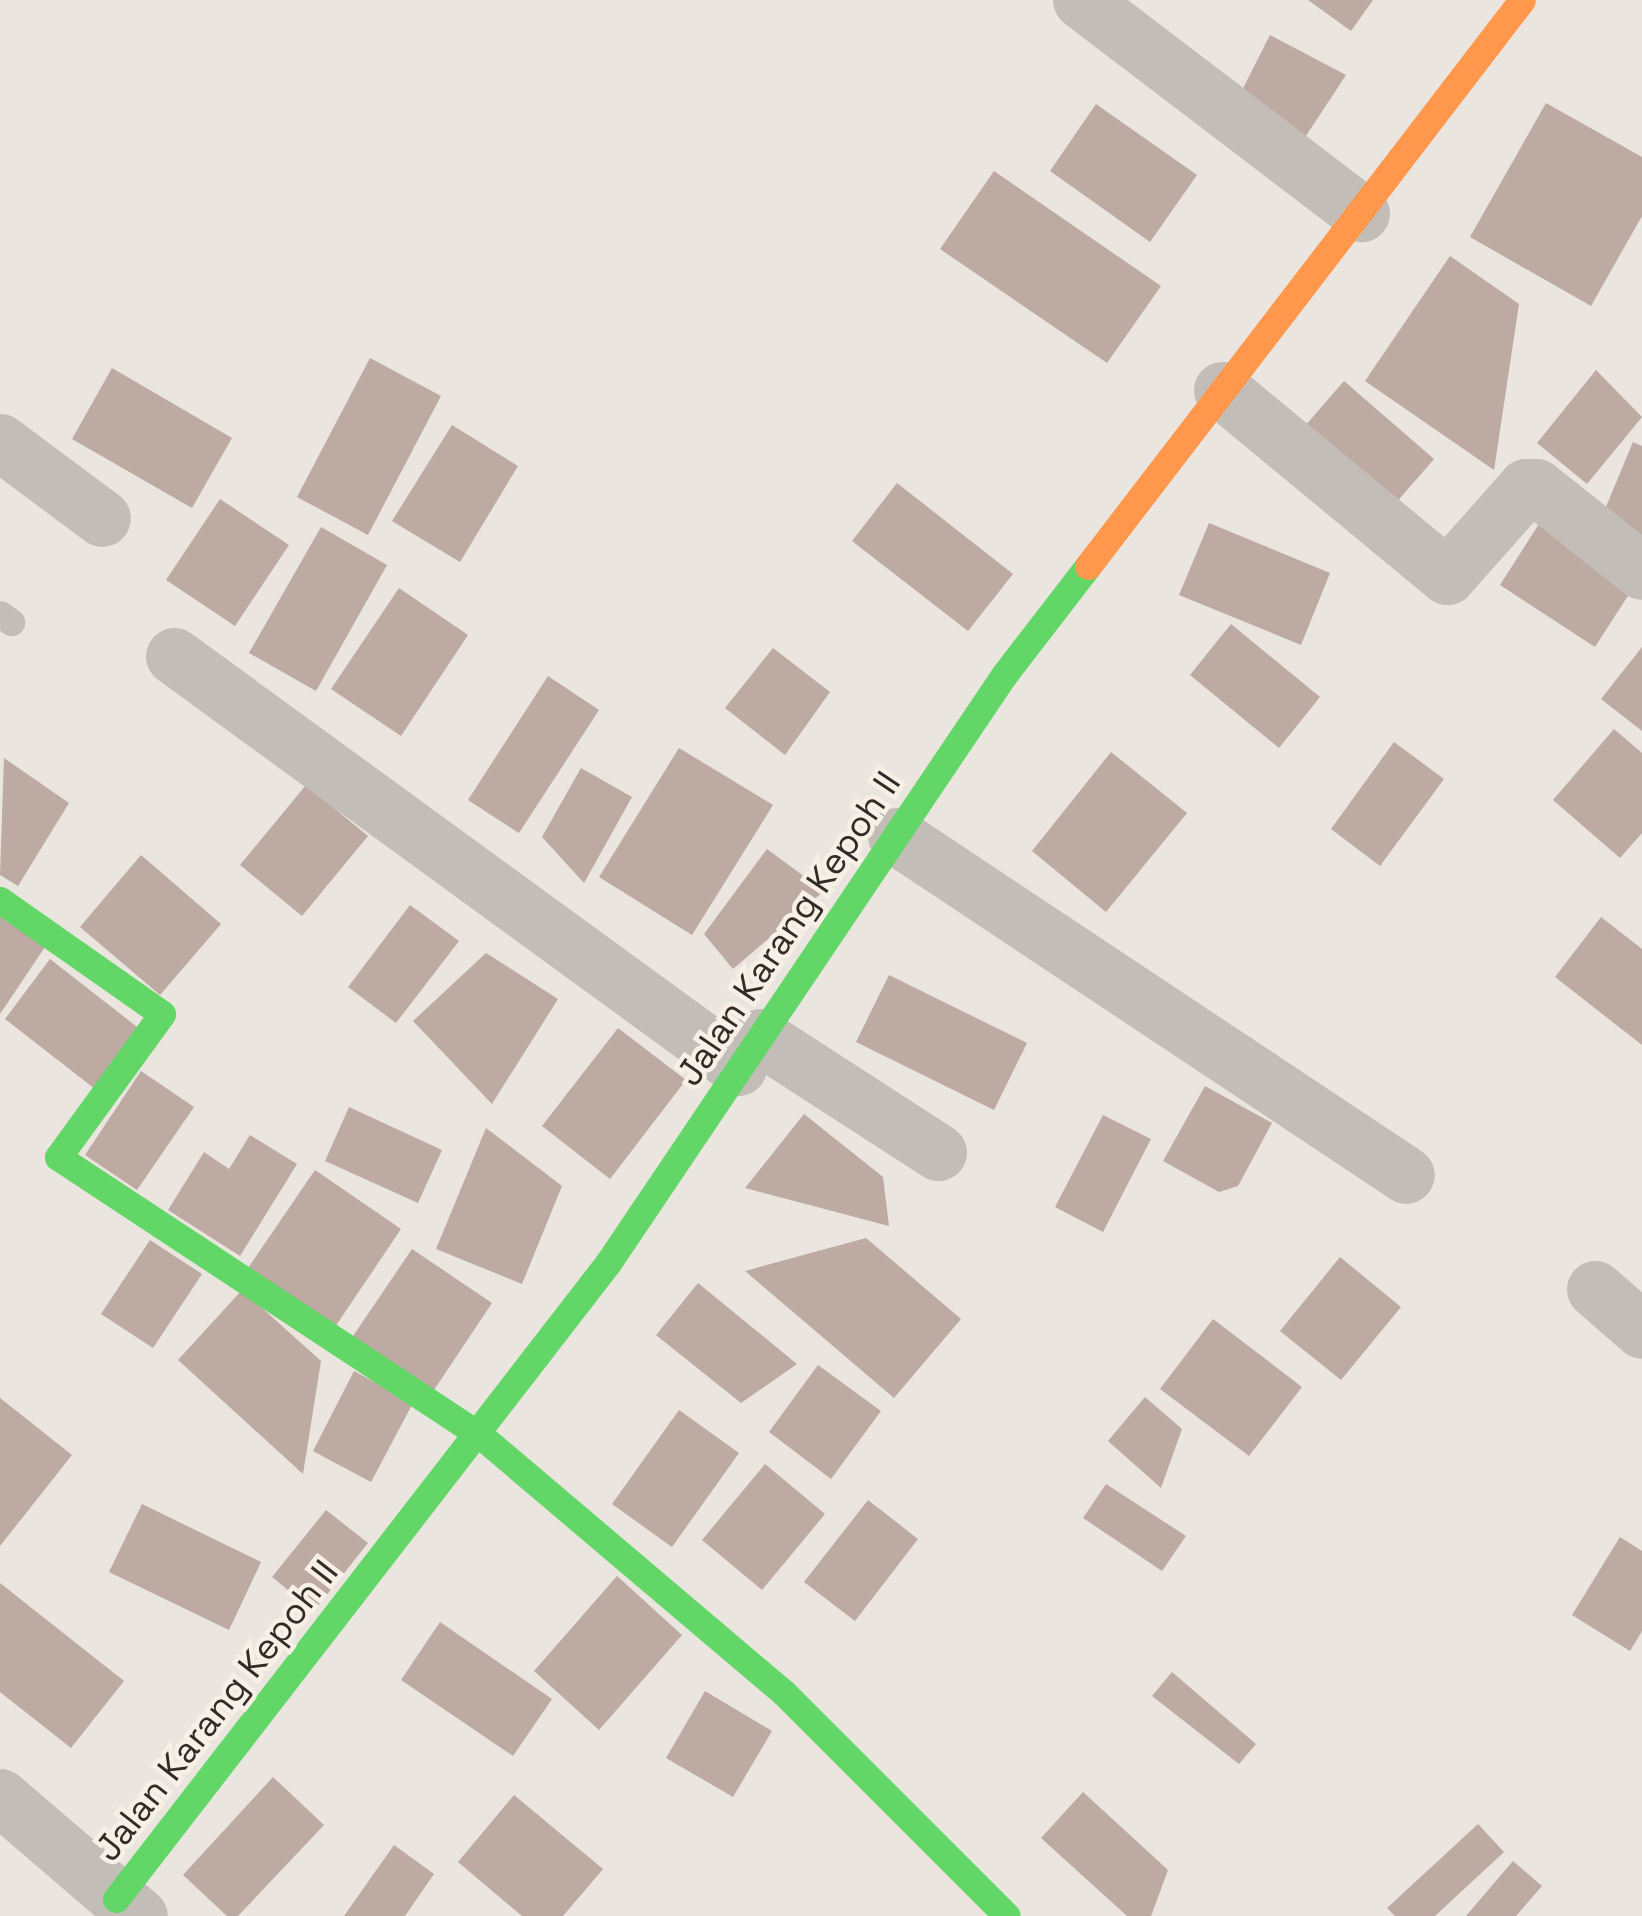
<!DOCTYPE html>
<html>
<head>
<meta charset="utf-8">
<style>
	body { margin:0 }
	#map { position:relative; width:1642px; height:1916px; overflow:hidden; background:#eae5df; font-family:"Space Grotesk",sans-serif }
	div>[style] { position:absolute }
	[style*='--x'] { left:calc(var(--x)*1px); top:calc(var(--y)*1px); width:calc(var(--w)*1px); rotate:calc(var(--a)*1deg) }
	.building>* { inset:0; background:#bdaaa2 }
	.lane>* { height:27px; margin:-13.5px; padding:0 13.5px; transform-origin:13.5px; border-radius:13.5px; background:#c3bdb8 }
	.street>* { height:57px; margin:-28.5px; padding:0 28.5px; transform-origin:28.5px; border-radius:28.5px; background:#c3bdb8 }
	.fast>* { height:27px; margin:-13.5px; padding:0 13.5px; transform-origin:13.5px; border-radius:13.5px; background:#63d668 }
	.slow>* { height:27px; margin:-13.5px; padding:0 13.5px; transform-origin:13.5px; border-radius:13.5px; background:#ff974d }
	span { translate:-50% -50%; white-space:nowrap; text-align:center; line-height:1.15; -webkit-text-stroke:9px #f8efe6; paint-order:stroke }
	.street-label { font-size:36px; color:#332b27 }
</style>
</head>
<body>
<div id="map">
	<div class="building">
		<i style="clip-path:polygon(1308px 0,1373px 0,1351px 31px)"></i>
		<i style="clip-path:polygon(1270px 35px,1346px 75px,1298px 148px,1230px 114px)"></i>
		<i style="clip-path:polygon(1546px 103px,1642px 157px,1642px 216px,1591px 306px,1470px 237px)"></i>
		<i style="clip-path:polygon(1096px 104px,1197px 175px,1150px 242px,1050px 171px)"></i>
		<i style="clip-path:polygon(994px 171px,1161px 286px,1107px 363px,940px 249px)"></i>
		<i style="clip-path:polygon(1450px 256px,1519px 304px,1494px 470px,1365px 381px)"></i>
		<i style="clip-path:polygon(370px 358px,441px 396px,368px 535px,297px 497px)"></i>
		<i style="clip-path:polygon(112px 368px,232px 438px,192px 508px,72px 439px)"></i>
		<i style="clip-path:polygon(1596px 370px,1642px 417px,1587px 484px,1537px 443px)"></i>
		<i style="clip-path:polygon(1344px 381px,1434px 459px,1388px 512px,1298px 434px)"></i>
		<i style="clip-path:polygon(452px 425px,518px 466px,460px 562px,392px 521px)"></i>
		<i style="clip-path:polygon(1633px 442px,1642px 446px,1642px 544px,1603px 514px)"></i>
		<i style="clip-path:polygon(897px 483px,1013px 574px,968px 631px,852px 541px)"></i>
		<i style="clip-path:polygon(220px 499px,289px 545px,235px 626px,166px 580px)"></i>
		<i style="clip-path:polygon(1544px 516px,1640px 577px,1595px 647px,1500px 585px)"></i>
		<i style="clip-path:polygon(1209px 523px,1330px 573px,1301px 645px,1179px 595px)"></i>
		<i style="clip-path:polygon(321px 527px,387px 565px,316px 691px,249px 653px)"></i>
		<i style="clip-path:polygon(399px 588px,468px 635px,401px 736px,331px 689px)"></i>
		<i style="clip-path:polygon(1231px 624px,1320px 697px,1279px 748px,1190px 675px)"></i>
		<i style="clip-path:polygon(1642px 647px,1642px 731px,1601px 699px)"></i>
		<i style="clip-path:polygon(773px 648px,830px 692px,785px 755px,725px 708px)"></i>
		<i style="clip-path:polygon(548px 676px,599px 710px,519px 833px,468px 800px)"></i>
		<i style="clip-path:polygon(1614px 729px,1642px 753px,1642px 833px,1620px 858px,1553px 800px)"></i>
		<i style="clip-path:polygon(1394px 742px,1444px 779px,1380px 866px,1331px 829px)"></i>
		<i style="clip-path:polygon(679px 748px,773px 805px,692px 935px,599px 877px)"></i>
		<i style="clip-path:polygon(1111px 752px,1187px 813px,1106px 912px,1032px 851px)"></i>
		<i style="clip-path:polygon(4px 758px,69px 803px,18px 886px,0 875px)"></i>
		<i style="clip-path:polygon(581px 768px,632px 797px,584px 883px,542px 837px)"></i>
		<i style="clip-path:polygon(306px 785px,368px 836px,302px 916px,240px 865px)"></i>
		<i style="clip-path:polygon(767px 849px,824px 891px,733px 969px,704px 934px)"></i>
		<i style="clip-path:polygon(141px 855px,221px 924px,160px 995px,80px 927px)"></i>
		<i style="clip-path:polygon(410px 905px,459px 941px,396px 1023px,348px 987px)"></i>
		<i style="clip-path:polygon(0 908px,49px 941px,0 1014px)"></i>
		<i style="clip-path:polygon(1601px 917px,1642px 949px,1642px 1045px,1555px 977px)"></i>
		<i style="clip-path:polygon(486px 953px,558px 999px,492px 1104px,413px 1021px)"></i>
		<i style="clip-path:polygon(50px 959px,141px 1030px,95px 1089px,5px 1019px)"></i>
		<i style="clip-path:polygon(889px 975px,1027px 1043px,994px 1110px,856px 1042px)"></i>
		<i style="clip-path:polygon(618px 1028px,686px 1080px,610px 1179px,542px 1126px)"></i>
		<i style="clip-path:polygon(141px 1071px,194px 1107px,137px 1190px,85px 1155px)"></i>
		<i style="clip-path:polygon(1205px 1086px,1272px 1123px,1238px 1186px,1219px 1192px,1163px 1161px)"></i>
		<i style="clip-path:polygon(349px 1107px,442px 1150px,418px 1203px,325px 1161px)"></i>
		<i style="clip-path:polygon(804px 1114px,883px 1177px,889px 1226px,745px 1188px)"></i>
		<i style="clip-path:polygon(1103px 1115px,1151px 1139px,1103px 1232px,1055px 1207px)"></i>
		<i style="clip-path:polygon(486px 1128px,562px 1186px,522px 1284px,436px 1249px)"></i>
		<i style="clip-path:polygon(250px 1135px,297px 1164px,240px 1256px,168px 1210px,204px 1152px,229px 1169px)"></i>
		<i style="clip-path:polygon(315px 1170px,401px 1229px,335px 1327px,248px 1268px)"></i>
		<i style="clip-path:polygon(866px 1238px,961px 1319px,894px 1398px,745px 1271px)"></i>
		<i style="clip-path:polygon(150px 1240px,202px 1274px,153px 1348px,101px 1314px)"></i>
		<i style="clip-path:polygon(412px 1249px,492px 1303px,430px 1396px,349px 1342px)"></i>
		<i style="clip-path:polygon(1340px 1257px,1401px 1307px,1341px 1380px,1280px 1331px)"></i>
		<i style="clip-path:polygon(698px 1283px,797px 1364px,741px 1403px,656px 1335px)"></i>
		<i style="clip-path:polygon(242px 1290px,321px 1361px,303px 1474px,178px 1360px)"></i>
		<i style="clip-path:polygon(1213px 1319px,1302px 1387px,1249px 1456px,1160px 1389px)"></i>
		<i style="clip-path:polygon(818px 1365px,881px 1411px,831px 1479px,769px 1432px)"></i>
		<i style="clip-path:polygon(354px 1371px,413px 1403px,371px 1482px,313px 1451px)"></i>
		<i style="clip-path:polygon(1145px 1397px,1182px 1429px,1161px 1488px,1108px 1441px)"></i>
		<i style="clip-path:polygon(0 1398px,72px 1455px,0 1546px)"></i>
		<i style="clip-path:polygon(679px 1410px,739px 1453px,672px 1547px,612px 1504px)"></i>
		<i style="clip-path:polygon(765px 1464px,825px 1514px,762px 1590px,702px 1540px)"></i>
		<i style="clip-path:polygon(1106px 1484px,1186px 1536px,1162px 1571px,1083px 1518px)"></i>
		<i style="clip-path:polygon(868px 1500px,918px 1539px,855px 1621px,804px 1582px)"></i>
		<i style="clip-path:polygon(142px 1504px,261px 1562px,229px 1630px,109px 1572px)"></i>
		<i style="clip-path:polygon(326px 1510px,368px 1543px,314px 1611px,272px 1577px)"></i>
		<i style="clip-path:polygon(1620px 1537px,1642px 1551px,1642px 1631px,1630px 1651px,1572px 1615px)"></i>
		<i style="clip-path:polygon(617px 1576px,682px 1635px,599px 1730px,534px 1671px)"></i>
		<i style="clip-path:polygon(0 1583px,124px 1681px,71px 1748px,0 1692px)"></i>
		<i style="clip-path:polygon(440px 1622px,552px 1699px,513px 1756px,401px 1680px)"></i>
		<i style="clip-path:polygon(1172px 1672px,1256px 1744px,1239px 1764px,1152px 1696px)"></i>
		<i style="clip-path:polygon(705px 1691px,772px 1731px,733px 1797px,666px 1758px)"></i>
		<i style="clip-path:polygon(273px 1777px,324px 1825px,238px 1916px,227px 1916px,183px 1875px)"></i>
		<i style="clip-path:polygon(1083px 1792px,1168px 1870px,1151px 1916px,1127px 1916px,1041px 1838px)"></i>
		<i style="clip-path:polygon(514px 1795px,603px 1869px,563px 1916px,522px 1916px,458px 1862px)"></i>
		<i style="clip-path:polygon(1478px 1824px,1504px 1852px,1435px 1916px,1395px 1916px,1387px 1908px)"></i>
		<i style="clip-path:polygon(394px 1845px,434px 1874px,405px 1916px,344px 1916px)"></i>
		<i style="clip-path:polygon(1513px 1861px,1542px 1886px,1516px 1916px,1466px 1916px)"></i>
	</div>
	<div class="lane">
		<i style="--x:0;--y:614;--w:14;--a:36"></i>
	</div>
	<div class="street">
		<i style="--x:1081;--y:0;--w:352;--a:37.3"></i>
		<i style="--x:1222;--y:390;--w:292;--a:39.6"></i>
		<i style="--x:1447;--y:576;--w:119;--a:-48.4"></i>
		<i style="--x:1526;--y:487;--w:10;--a:0"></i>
		<i style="--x:1536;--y:487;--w:135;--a:38.4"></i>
		<i style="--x:0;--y:442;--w:127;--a:36.7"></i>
		<i style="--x:174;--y:656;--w:698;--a:36.08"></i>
		<i style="--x:896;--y:836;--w:612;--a:33.61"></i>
		<i style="--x:760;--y:1037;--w:212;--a:32.9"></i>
		<i style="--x:1595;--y:1289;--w:62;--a:41.1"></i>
		<i style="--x:0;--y:1797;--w:183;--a:40.6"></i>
	</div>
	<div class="fast">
		<i style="--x:0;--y:900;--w:198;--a:35.1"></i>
		<i style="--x:162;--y:1014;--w:177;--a:126"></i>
		<i style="--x:58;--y:1157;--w:507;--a:33.41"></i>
		<i style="--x:481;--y:1436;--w:397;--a:40.3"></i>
		<i style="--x:784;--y:1693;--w:315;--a:45"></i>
		<i style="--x:116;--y:1899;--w:804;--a:-52.28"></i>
		<i style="--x:608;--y:1263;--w:709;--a:-56.04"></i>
		<i style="--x:1004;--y:675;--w:138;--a:-52.4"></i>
	</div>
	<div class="slow">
		<i style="--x:1088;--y:566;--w:713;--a:-52.52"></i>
	</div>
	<div class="street-label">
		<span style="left:789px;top:929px;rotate:-56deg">Jalan Karang Kepoh II</span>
		<span style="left:217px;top:1711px;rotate:-52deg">Jalan Karang Kepoh II</span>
	</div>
</div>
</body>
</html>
